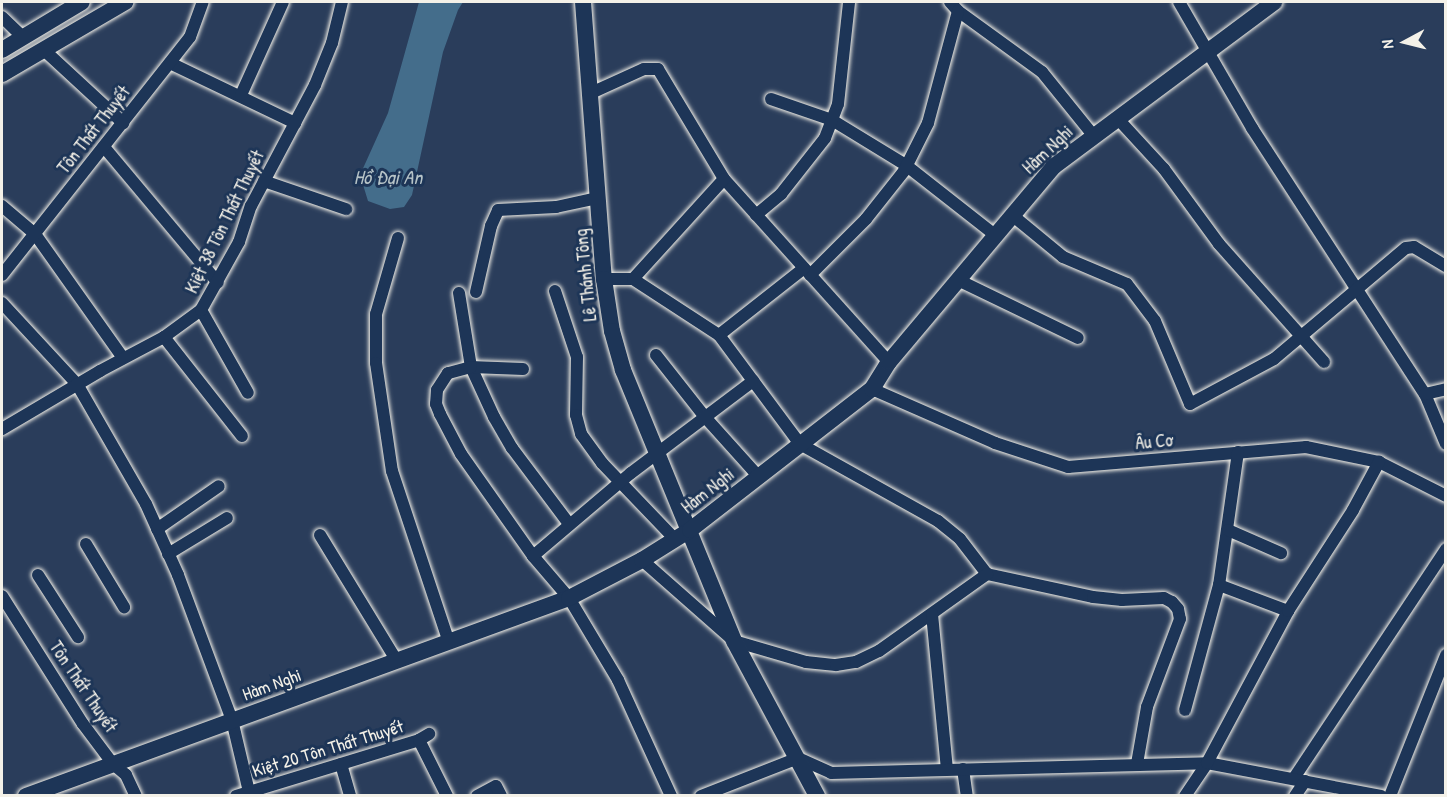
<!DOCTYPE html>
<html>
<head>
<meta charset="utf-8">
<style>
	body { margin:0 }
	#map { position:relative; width:1447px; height:797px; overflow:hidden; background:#2a3d5b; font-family:"Patrick Hand",sans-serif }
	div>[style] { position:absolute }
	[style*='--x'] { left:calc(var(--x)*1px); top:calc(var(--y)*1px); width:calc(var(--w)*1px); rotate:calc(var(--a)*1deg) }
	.water>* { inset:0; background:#446d8b }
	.roads { filter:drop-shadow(0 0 2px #f4f1e8) drop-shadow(0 0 2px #f4f1e8) }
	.street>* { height:12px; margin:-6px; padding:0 6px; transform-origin:6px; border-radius:6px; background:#1d3557 }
	.secondary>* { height:16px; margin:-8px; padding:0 8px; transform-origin:8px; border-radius:8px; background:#1d3557 }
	span { translate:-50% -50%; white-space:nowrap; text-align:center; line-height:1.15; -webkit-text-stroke:6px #1d3557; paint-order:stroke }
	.street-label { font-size:18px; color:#f4f1e8 }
	.water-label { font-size:20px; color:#b6c3c7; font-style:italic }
	.frame { position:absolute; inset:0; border:3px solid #f4f1e8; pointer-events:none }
	.north { position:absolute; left:1375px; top:12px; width:60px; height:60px; -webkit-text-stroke:4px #1d3557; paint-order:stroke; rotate:263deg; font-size:16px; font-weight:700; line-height:24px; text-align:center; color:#f4f1e8 }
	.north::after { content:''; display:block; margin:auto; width:21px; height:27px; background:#f4f1e8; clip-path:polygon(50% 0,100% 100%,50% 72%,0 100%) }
</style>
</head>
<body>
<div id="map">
	<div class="water">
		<i style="clip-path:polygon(419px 2px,463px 2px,458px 10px,443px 52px,412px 195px,404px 207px,390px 209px,368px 201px,360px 175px,388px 113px)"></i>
	</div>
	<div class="roads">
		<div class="street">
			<i style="--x:950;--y:2;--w:12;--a:48"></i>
			<i style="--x:958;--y:11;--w:104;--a:36"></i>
			<i style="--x:1042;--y:72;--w:81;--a:51"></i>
			<i style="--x:1179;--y:2;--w:146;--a:59.9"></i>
			<i style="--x:1252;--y:128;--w:317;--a:57"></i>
			<i style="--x:1425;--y:394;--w:54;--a:67.2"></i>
			<i style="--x:2;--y:17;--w:29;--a:44"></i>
			<i style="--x:44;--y:50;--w:108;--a:42.7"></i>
			<i style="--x:170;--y:63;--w:139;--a:25.6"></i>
			<i style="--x:591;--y:93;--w:58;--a:-24.4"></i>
			<i style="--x:644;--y:69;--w:14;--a:0"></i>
			<i style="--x:658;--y:69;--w:128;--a:59"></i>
			<i style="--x:724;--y:179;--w:246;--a:48"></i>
			<i style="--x:241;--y:95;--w:102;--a:-65.7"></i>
			<i style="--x:771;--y:99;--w:65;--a:19"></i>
			<i style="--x:832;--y:120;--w:88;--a:31.5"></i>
			<i style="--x:907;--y:166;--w:112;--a:38.1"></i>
			<i style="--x:1118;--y:119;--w:68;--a:47.4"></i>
			<i style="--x:1164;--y:169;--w:93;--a:53.7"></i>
			<i style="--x:1219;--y:244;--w:158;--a:48.3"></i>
			<i style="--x:104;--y:147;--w:177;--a:50"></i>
			<i style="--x:264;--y:181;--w:87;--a:18.9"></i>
			<i style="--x:2;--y:206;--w:43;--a:40.3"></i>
			<i style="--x:35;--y:234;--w:152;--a:54.6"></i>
			<i style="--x:756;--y:215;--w:33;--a:-40"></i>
			<i style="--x:781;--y:194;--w:71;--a:-51.8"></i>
			<i style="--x:825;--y:138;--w:36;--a:-69"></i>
			<i style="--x:838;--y:104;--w:103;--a:-83.8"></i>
			<i style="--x:1012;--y:215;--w:66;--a:39.5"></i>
			<i style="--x:1063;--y:257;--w:69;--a:22.9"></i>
			<i style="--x:1127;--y:284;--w:46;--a:52.9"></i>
			<i style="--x:1155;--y:321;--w:90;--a:67.1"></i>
			<i style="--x:1190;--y:404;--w:95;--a:-28.2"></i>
			<i style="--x:1274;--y:359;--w:172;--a:-40.1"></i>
			<i style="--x:1406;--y:248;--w:8;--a:-7"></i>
			<i style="--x:1414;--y:247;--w:37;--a:31"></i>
			<i style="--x:398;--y:238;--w:79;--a:106.1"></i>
			<i style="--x:376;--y:314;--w:49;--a:90"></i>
			<i style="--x:376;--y:363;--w:109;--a:81.6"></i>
			<i style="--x:392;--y:471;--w:180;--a:71.6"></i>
			<i style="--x:2;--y:275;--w:303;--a:-51.7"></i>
			<i style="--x:190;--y:37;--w:37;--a:-70"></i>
			<i style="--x:810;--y:275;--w:79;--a:-45"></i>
			<i style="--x:866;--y:219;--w:61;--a:-51.6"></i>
			<i style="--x:904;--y:171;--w:54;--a:-63.4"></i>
			<i style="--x:928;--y:123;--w:116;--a:-75"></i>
			<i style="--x:604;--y:279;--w:29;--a:0"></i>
			<i style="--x:633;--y:279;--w:103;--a:33.1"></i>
			<i style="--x:719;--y:335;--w:136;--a:53.4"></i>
			<i style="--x:800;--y:444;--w:158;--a:29.2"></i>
			<i style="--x:938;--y:521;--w:28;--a:39"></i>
			<i style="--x:960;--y:539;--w:44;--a:52.4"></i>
			<i style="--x:987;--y:574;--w:108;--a:12.2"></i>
			<i style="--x:1093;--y:597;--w:29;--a:6"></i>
			<i style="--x:1122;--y:600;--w:42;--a:-2.7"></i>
			<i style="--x:1164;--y:598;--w:9;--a:27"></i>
			<i style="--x:1172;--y:602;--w:9;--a:49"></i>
			<i style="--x:1178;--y:609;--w:10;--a:79"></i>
			<i style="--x:1180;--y:619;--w:94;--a:110.6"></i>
			<i style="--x:1147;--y:707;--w:58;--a:100"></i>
			<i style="--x:633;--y:279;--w:135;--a:-47.7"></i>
			<i style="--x:958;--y:280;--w:133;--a:25.8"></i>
			<i style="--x:555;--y:291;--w:70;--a:71.6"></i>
			<i style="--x:577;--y:357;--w:58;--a:91"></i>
			<i style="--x:576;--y:415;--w:20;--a:75"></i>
			<i style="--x:581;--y:434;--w:36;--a:54"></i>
			<i style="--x:602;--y:463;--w:105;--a:46.2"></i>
			<i style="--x:476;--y:292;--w:68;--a:-77.2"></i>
			<i style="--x:491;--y:226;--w:17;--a:-66"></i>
			<i style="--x:498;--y:210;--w:58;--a:-3"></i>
			<i style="--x:556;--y:207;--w:43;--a:-12.1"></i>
			<i style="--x:459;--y:293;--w:75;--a:80.8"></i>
			<i style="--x:471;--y:367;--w:55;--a:65.3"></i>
			<i style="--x:494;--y:417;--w:36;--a:60"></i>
			<i style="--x:512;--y:448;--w:95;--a:53.1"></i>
			<i style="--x:2;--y:303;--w:110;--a:47.2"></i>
			<i style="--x:77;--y:384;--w:138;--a:60.1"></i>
			<i style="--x:146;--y:504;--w:78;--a:65.7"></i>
			<i style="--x:178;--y:575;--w:155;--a:69.6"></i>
			<i style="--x:232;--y:720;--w:78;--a:76.7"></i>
			<i style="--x:201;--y:310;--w:95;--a:60.5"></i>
			<i style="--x:719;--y:335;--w:108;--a:-38.2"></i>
			<i style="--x:164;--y:337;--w:126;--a:51.8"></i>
			<i style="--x:656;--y:355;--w:79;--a:51.7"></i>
			<i style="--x:705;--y:417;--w:81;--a:48"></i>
			<i style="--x:523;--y:369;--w:52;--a:-177.8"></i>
			<i style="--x:471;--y:367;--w:24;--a:165"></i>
			<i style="--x:448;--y:373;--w:20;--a:123"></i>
			<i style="--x:437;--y:390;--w:14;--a:94"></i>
			<i style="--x:436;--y:404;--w:11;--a:68"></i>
			<i style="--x:440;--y:414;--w:45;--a:62.3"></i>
			<i style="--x:461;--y:454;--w:125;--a:54.8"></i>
			<i style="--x:533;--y:556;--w:55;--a:49.4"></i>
			<i style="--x:569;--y:598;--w:96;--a:59.1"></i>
			<i style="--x:618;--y:680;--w:128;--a:65.4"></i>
			<i style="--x:872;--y:389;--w:134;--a:23.7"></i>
			<i style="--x:995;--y:443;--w:77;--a:18.2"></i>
			<i style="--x:1068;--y:467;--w:239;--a:-4.8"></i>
			<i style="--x:1306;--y:447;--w:75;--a:11.6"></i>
			<i style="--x:1379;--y:462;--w:75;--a:26.9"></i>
			<i style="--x:1425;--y:394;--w:22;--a:-13"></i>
			<i style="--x:2;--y:429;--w:114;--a:-30.6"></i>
			<i style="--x:100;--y:371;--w:72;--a:-28"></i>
			<i style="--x:164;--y:337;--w:46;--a:-36.1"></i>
			<i style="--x:201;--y:310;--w:78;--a:-60.8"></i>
			<i style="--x:239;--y:242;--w:38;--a:-72"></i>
			<i style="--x:251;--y:206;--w:137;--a:-62.1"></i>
			<i style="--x:315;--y:85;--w:45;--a:-68"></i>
			<i style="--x:332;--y:43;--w:42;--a:-76.3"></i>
			<i style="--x:1238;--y:452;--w:134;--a:98.1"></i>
			<i style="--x:1219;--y:585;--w:74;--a:20.6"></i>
			<i style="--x:157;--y:529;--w:75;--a:-34.7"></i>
			<i style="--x:1228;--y:530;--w:58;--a:23.5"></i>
			<i style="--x:320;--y:535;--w:148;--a:58.6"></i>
			<i style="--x:86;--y:544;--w:74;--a:58.9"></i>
			<i style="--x:168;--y:554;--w:69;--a:-31.4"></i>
			<i style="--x:533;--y:556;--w:128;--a:-40.3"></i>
			<i style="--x:631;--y:473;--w:153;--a:-37"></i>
			<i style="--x:642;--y:560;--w:123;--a:41.4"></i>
			<i style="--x:734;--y:641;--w:75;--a:16.3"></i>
			<i style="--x:806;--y:662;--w:30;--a:6"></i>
			<i style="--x:836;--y:665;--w:20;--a:-9"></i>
			<i style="--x:856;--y:662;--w:25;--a:-26"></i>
			<i style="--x:879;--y:651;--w:133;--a:-35.5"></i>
			<i style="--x:38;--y:575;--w:74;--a:57.2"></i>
			<i style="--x:2;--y:596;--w:151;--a:57.7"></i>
			<i style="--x:83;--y:724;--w:50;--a:53.1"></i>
			<i style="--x:113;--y:764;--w:17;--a:40"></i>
			<i style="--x:126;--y:775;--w:23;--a:65"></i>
			<i style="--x:932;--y:614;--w:156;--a:84.5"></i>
			<i style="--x:1185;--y:710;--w:130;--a:-74.8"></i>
			<i style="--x:419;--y:740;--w:63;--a:63.4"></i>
			<i style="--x:341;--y:764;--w:33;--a:74"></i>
			<i style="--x:963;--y:769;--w:27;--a:82"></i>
			<i style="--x:1294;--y:778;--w:275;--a:-56.4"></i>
			<i style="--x:236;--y:796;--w:191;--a:-17"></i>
			<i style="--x:419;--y:740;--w:12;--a:-31"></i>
			<i style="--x:477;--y:796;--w:21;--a:-28"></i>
			<i style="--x:496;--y:786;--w:11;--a:63"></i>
			<i style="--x:701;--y:796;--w:104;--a:-21.4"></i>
			<i style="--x:798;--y:758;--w:36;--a:24"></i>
			<i style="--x:831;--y:773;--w:376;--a:-1.5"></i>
			<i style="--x:1207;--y:763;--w:177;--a:10.7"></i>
			<i style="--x:1185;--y:796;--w:40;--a:-56"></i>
			<i style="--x:1207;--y:763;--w:172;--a:-61.9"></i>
			<i style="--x:1288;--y:611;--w:120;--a:-57.2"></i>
			<i style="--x:1353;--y:510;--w:55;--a:-61.6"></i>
			<i style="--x:1295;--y:796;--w:18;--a:-56"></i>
			<i style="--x:1390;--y:796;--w:152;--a:-68.3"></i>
		</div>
		<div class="secondary">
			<i style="--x:583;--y:2;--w:278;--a:85.7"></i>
			<i style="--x:604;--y:279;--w:53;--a:81.3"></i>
			<i style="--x:612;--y:331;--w:41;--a:74.2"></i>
			<i style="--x:623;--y:370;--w:293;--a:67.7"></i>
			<i style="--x:734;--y:641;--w:176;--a:61.8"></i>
			<i style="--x:2;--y:50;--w:93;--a:-31"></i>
			<i style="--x:2;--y:74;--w:143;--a:-30.3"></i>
			<i style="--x:26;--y:796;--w:578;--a:-20.03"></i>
			<i style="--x:569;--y:598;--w:82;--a:-27.5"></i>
			<i style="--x:642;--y:560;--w:57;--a:-32"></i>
			<i style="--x:690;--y:530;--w:230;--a:-37.8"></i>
			<i style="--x:872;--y:389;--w:32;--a:-58"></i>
			<i style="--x:889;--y:362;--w:255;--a:-49.9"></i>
			<i style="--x:1053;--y:167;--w:276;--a:-36.7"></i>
		</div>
	</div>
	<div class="street-label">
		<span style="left:94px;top:130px;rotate:-52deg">Tôn Thất Thuyết</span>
		<span style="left:1048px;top:150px;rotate:-43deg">Hàm Nghi</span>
		<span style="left:225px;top:222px;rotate:-64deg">Kiệt 38 Tôn Thất Thuyết</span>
		<span style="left:586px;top:275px;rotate:-96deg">Lê Thánh Tông</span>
		<span style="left:1154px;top:442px;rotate:-5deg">Âu Cơ</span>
		<span style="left:708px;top:491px;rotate:-38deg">Hàm Nghi</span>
		<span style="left:272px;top:685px;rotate:-20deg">Hàm Nghi</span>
		<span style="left:83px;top:687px;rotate:56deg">Tôn Thất Thuyết</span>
		<span style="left:328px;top:749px;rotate:-17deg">Kiệt 20 Tôn Thất Thuyết</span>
	</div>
	<div class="water-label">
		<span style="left:388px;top:176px">Hồ Đại An</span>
	</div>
	<div class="frame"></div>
	<div class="north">N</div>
</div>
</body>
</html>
